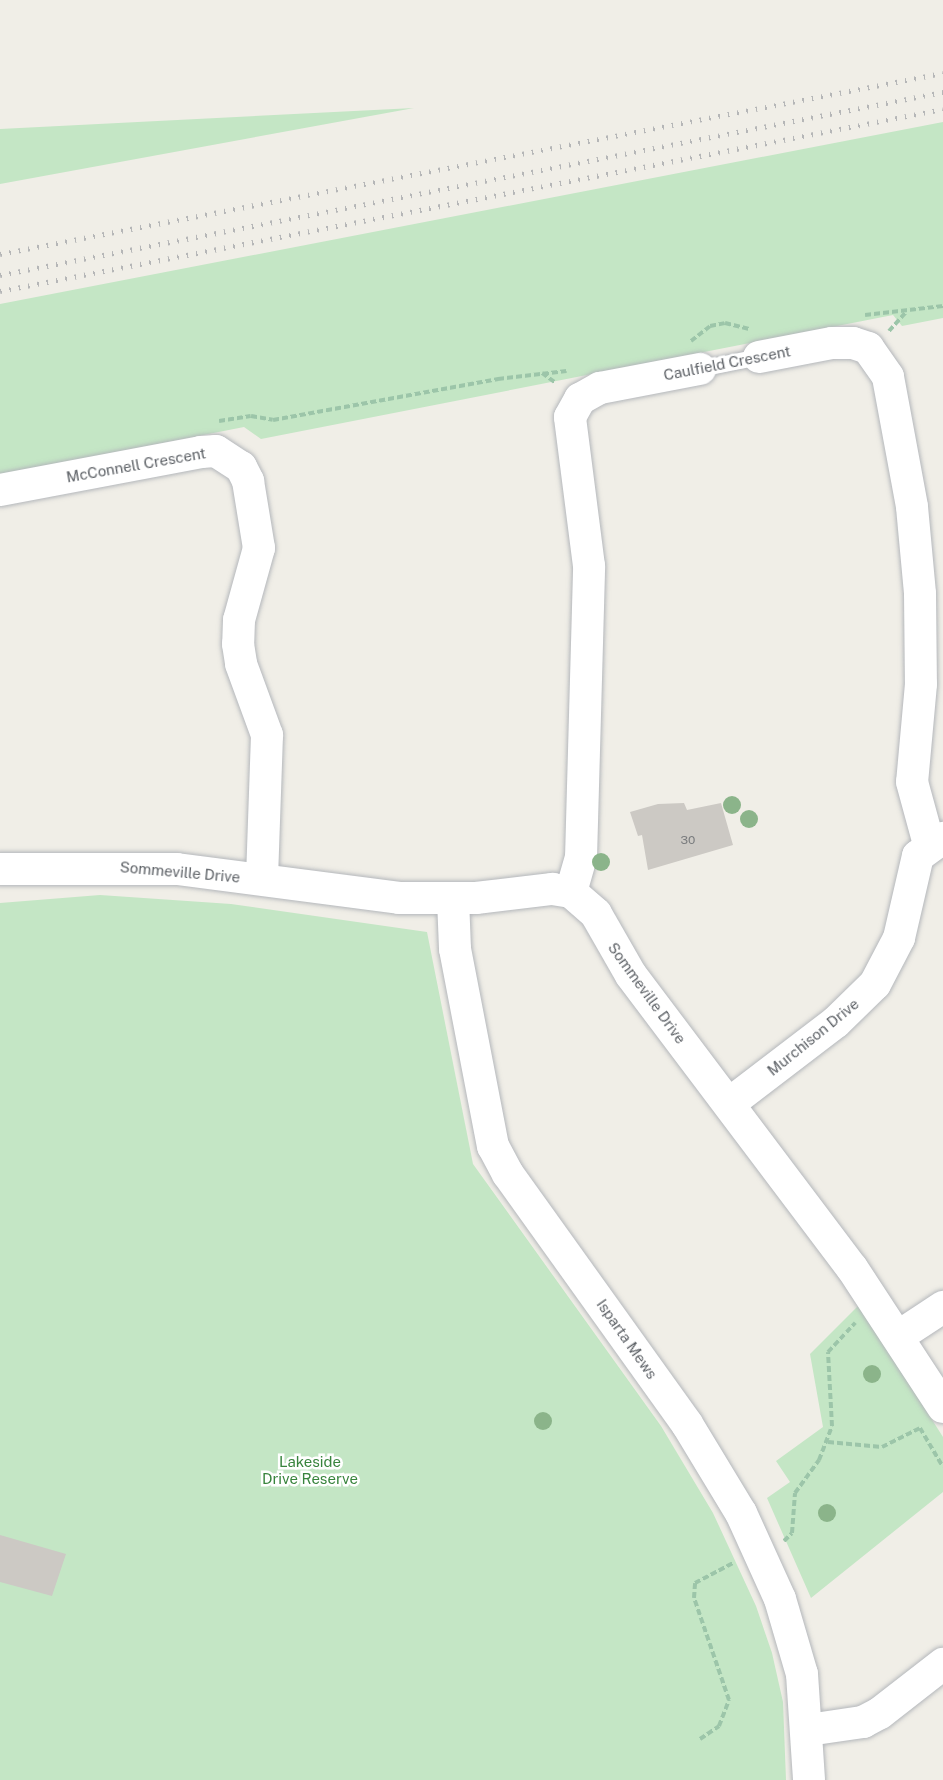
<!DOCTYPE html>
<html>
<head>
<meta charset="utf-8">
<style>
	body { margin:0 }
	#map { position:relative; width:943px; height:1780px; overflow:hidden; background:#f0eee7; font-family:"Public Sans",sans-serif }
	div>[style] { position:absolute }
	[style*='--x'] { left:calc(var(--x)*1px); top:calc(var(--y)*1px); width:calc(var(--w)*1px); rotate:calc(var(--a)*1deg) }
	.green>* { inset:0; background:#c4e6c5 }
	.building>* { inset:0; background:#ccc9c4 }
	.path>* { height:4px; margin-top:-2px; transform-origin:0; background:repeating-linear-gradient(90deg,#9cc5a9 0 6px,transparent 0 9px) }
	.roads { filter:drop-shadow(0 0 2px #b4b7bb) drop-shadow(0 0 2px #b4b7bb) }
	.service>* { height:16px; margin:-8px; padding:0 8px; transform-origin:8px; border-radius:8px; background:#fff }
	.minor>* { height:32px; margin:-16px; padding:0 16px; transform-origin:16px; border-radius:16px; background:#fff }
	.rail>* { height:4.5px; margin-top:-2.25px; transform-origin:0; background:repeating-linear-gradient(90deg,#b5b6b7 0 1.5px,transparent 0 9.5px) }
	.trees>* { width:18px; height:18px; margin:-9px; border-radius:50%; background:#8bb48a }
	span { translate:-50% -50%; white-space:nowrap; text-align:center; line-height:1.15; -webkit-text-stroke:5px #fff; paint-order:stroke }
	.number-label { font-size:12px; color:#7a7c7e }
	.number-label span { -webkit-text-stroke-width:0 }
	.street-label { font-size:15px; color:#5e6267 }
	.park-label { font-size:15px; color:#38843d }
</style>
</head>
<body>
<div id="map">
	<div class="green">
		<i style="clip-path:polygon(414px 108px,0 184px,0 129px)"></i>
		<i style="clip-path:polygon(943px 122px,943px 318px,902px 326px,893px 315px,261px 439px,244px 427px,0 475px,0 304px)"></i>
		<i style="clip-path:polygon(100px 895px,231px 904px,427px 932px,473px 1164px,661px 1426px,713px 1513px,756px 1606px,772px 1653px,783px 1702px,786px 1780px,0 1780px,0 903px)"></i>
		<i style="clip-path:polygon(859px 1305px,943px 1437px,943px 1492px,811px 1598px,767px 1498px,790px 1482px,776px 1461px,823px 1427px,810px 1354px)"></i>
	</div>
	<div class="building">
		<i style="clip-path:polygon(684px 803px,687px 810px,721px 803px,733px 845px,648px 870px,642px 835px,638px 836px,630px 812px,658px 804px)"></i>
		<i style="clip-path:polygon(0 1535px,66px 1554px,52px 1596px,0 1582px)"></i>
	</div>
	<div class="path">
		<i style="--x:865;--y:315;--w:79;--a:-6.6"></i>
		<i style="--x:889;--y:331;--w:25;--a:-48"></i>
		<i style="--x:691;--y:341;--w:24;--a:-38"></i>
		<i style="--x:710;--y:326;--w:15;--a:-11"></i>
		<i style="--x:725;--y:323;--w:25;--a:14"></i>
		<i style="--x:542;--y:373;--w:17;--a:36"></i>
		<i style="--x:219;--y:421;--w:32;--a:-9"></i>
		<i style="--x:251;--y:416;--w:22;--a:10"></i>
		<i style="--x:273;--y:420;--w:229;--a:-10.3"></i>
		<i style="--x:498;--y:379;--w:69;--a:-6.6"></i>
		<i style="--x:828;--y:1442;--w:54;--a:5.3"></i>
		<i style="--x:882;--y:1447;--w:42;--a:-26.6"></i>
		<i style="--x:920;--y:1428;--w:45;--a:59.5"></i>
		<i style="--x:784;--y:1541;--w:11;--a:-45"></i>
		<i style="--x:792;--y:1533;--w:40;--a:-85.7"></i>
		<i style="--x:795;--y:1493;--w:41;--a:-54"></i>
		<i style="--x:819;--y:1460;--w:36;--a:-69"></i>
		<i style="--x:832;--y:1426;--w:74;--a:-93.1"></i>
		<i style="--x:828;--y:1352;--w:40;--a:-47"></i>
		<i style="--x:700;--y:1739;--w:23;--a:-34"></i>
		<i style="--x:719;--y:1726;--w:28;--a:-69"></i>
		<i style="--x:729;--y:1700;--w:108;--a:-108.9"></i>
		<i style="--x:694;--y:1598;--w:15;--a:-86"></i>
		<i style="--x:695;--y:1583;--w:43;--a:-27.8"></i>
	</div>
	<div class="roads">
		<div class="service">
			<i style="--x:700;--y:369;--w:60;--a:-11.5"></i>
		</div>
		<div class="minor">
			<i style="--x:759;--y:357;--w:74;--a:-10.9"></i>
			<i style="--x:832;--y:343;--w:21;--a:0"></i>
			<i style="--x:853;--y:343;--w:16;--a:18"></i>
			<i style="--x:868;--y:348;--w:35;--a:55"></i>
			<i style="--x:888;--y:377;--w:132;--a:79.5"></i>
			<i style="--x:912;--y:507;--w:87;--a:84.7"></i>
			<i style="--x:920;--y:594;--w:90;--a:89.4"></i>
			<i style="--x:921;--y:684;--w:98;--a:95.2"></i>
			<i style="--x:912;--y:782;--w:64;--a:74.7"></i>
			<i style="--x:0;--y:490;--w:205;--a:-10.7"></i>
			<i style="--x:201;--y:452;--w:15;--a:-4"></i>
			<i style="--x:216;--y:451;--w:30;--a:33"></i>
			<i style="--x:241;--y:467;--w:16;--a:63"></i>
			<i style="--x:248;--y:481;--w:68;--a:80.7"></i>
			<i style="--x:259;--y:548;--w:75;--a:105.5"></i>
			<i style="--x:239;--y:620;--w:24;--a:92"></i>
			<i style="--x:238;--y:644;--w:20;--a:81"></i>
			<i style="--x:241;--y:664;--w:76;--a:69.9"></i>
			<i style="--x:267;--y:735;--w:144;--a:92"></i>
			<i style="--x:0;--y:869;--w:177;--a:0"></i>
			<i style="--x:177;--y:869;--w:224;--a:7.4"></i>
			<i style="--x:399;--y:898;--w:77;--a:0"></i>
			<i style="--x:476;--y:898;--w:77;--a:-6.8"></i>
			<i style="--x:552;--y:889;--w:19;--a:9"></i>
			<i style="--x:571;--y:892;--w:33;--a:41"></i>
			<i style="--x:596;--y:914;--w:70;--a:60.2"></i>
			<i style="--x:631;--y:975;--w:367;--a:53"></i>
			<i style="--x:852;--y:1268;--w:166;--a:56.8"></i>
			<i style="--x:571;--y:892;--w:35;--a:-74"></i>
			<i style="--x:581;--y:858;--w:292;--a:-88.4"></i>
			<i style="--x:589;--y:566;--w:150;--a:-97.3"></i>
			<i style="--x:570;--y:417;--w:21;--a:-61"></i>
			<i style="--x:580;--y:399;--w:23;--a:-29"></i>
			<i style="--x:600;--y:388;--w:102;--a:-10.8"></i>
			<i style="--x:453;--y:899;--w:50;--a:87.7"></i>
			<i style="--x:455;--y:949;--w:201;--a:79.1"></i>
			<i style="--x:493;--y:1146;--w:32;--a:62"></i>
			<i style="--x:508;--y:1174;--w:307;--a:54.4"></i>
			<i style="--x:687;--y:1424;--w:104;--a:58.8"></i>
			<i style="--x:741;--y:1513;--w:94;--a:65.6"></i>
			<i style="--x:780;--y:1599;--w:78;--a:73.7"></i>
			<i style="--x:802;--y:1674;--w:106;--a:86.2"></i>
			<i style="--x:730;--y:1103;--w:133;--a:-37.4"></i>
			<i style="--x:836;--y:1022;--w:54;--a:-44.3"></i>
			<i style="--x:875;--y:984;--w:52;--a:-62.4"></i>
			<i style="--x:899;--y:938;--w:84;--a:-77"></i>
			<i style="--x:918;--y:856;--w:31;--a:-36"></i>
			<i style="--x:899;--y:1336;--w:53;--a:-33.4"></i>
			<i style="--x:808;--y:1730;--w:56;--a:-8.3"></i>
			<i style="--x:863;--y:1722;--w:19;--a:-28"></i>
			<i style="--x:880;--y:1713;--w:80;--a:-37.9"></i>
		</div>
	</div>
	<div class="rail">
		<i style="--x:0;--y:254;--w:960;--a:-10.87"></i>
		<i style="--x:0;--y:275;--w:961;--a:-10.98"></i>
		<i style="--x:0;--y:291;--w:960;--a:-10.92"></i>
	</div>
	<div class="trees">
		<i style="left:732px;top:805px"></i>
		<i style="left:749px;top:819px"></i>
		<i style="left:601px;top:862px"></i>
		<i style="left:872px;top:1374px"></i>
		<i style="left:543px;top:1421px"></i>
		<i style="left:827px;top:1513px"></i>
	</div>
	<div class="number-label">
		<span style="left:688px;top:841px">30</span>
	</div>
	<div class="street-label">
		<span style="left:727px;top:363px;rotate:-11deg">Caulfield Crescent</span>
		<span style="left:136px;top:465px;rotate:-10deg">McConnell Crescent</span>
		<span style="left:180px;top:872px;rotate:5deg">Sommeville Drive</span>
		<span style="left:647px;top:993px;rotate:54deg">Sommeville Drive</span>
		<span style="left:813px;top:1037px;rotate:-39deg">Murchison Drive</span>
		<span style="left:627px;top:1339px;rotate:55deg">Isparta Mews</span>
	</div>
	<div class="park-label">
		<span style="left:310px;top:1470px">Lakeside<br>Drive Reserve</span>
	</div>
</div>
</body>
</html>
